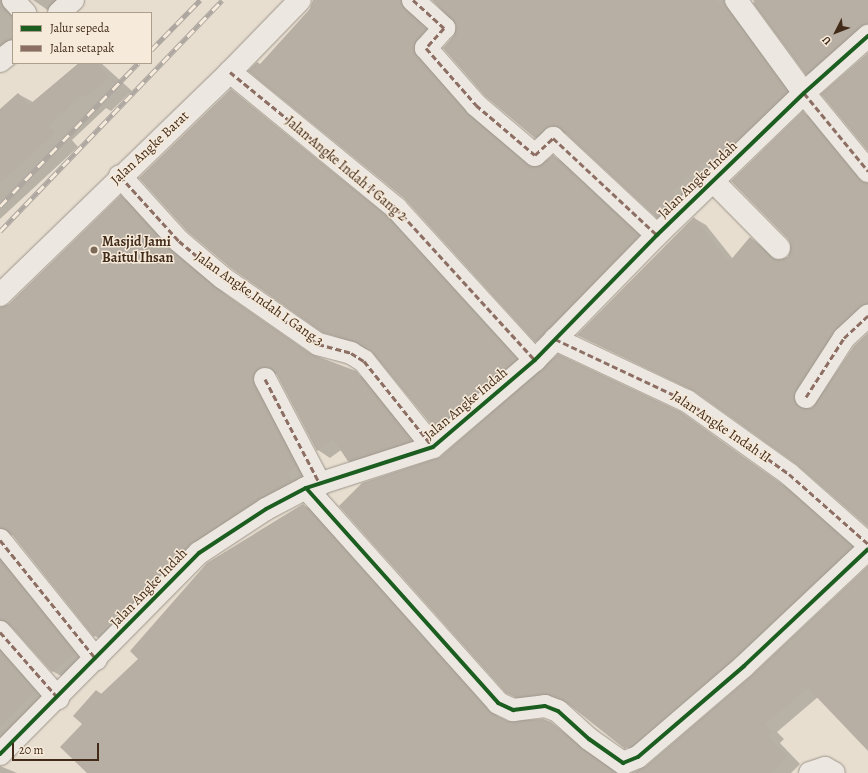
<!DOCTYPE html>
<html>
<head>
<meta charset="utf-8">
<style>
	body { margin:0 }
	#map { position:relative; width:868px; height:773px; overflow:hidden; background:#e7ded0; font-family:Alegreya,serif }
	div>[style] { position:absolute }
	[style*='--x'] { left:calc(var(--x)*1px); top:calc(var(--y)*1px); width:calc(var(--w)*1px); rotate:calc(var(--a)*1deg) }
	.shadow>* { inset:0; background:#0003 }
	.building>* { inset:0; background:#b7afa4 }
	.roads { filter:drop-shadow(0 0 1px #9d958b) drop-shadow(0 0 1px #9d958b) }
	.minor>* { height:22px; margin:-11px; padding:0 11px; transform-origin:11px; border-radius:11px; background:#ece7e0 }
	.rail>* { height:4.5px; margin-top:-2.25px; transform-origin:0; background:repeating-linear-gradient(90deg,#f6eada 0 9px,#ada7a0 0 18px); box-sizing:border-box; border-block:1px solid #ada7a0 }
	.quiet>* { height:3px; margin-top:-1.5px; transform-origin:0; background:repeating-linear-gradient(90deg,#8d6e63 0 6px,transparent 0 9px) }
	.cycleway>* { height:4px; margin:-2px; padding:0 2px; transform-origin:2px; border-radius:2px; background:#1b5e20 }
	.dots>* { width:11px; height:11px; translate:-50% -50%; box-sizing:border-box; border:2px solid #f6eada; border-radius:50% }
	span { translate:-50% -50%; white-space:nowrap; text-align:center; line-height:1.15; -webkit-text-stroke:3px #f6eada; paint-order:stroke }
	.street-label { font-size:14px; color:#422b18 }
	.poi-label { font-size:14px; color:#422b18; font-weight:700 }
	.left { translate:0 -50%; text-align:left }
	.legend { position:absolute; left:12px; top:12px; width:140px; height:52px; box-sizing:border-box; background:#f6eada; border:1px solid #ae9e8c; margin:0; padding:5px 7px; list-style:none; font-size:12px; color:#422b18 }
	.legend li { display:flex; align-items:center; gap:8px; height:20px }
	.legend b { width:20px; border:1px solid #ae9e8c }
	.north { position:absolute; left:816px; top:12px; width:40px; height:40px; -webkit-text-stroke:3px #f6eada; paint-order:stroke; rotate:228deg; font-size:11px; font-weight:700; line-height:16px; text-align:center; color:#422b18 }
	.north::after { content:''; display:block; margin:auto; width:14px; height:18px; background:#422b18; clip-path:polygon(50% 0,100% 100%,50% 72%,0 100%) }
	.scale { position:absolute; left:12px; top:743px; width:87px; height:18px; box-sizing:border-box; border:2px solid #422b18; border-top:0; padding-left:5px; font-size:12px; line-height:14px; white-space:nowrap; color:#422b18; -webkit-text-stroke:3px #f6eada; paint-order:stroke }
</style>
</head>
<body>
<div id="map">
	<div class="shadow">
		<i style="clip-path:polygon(0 0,19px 0,13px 13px,13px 49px,0 62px)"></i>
		<i style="clip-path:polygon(33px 0,76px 0,52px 13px)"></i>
		<i style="clip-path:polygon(313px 0,416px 0,438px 37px,429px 47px,479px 122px,535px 167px,553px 156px,566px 164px,651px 243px,548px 348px,536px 341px,405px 198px,261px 65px,309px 11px)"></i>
		<i style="clip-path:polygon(433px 0,740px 0,799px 99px,670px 224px,657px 217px,568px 134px,563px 133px,548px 145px,535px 137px,444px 48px,457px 31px,454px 18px)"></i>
		<i style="clip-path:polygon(753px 0,868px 0,868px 38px,819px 81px,807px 74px)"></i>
		<i style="clip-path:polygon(79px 63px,101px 63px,132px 91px,111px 111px,106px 108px,72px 140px,78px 147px,0 219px,0 111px,18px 94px,33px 102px)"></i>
		<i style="clip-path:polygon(231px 90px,399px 225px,527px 366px,446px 435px,435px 428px,374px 352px,324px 332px)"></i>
		<i style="clip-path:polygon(803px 113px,816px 120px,868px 184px,868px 318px,808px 398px,807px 410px,817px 405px,868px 334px,868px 526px,797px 463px,700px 394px,578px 335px,694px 218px,706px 225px,733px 259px,751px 238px,779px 260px,789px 257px)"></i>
		<i style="clip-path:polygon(121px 197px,133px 204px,182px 258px,229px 297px,315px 357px,368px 379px,424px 448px,361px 468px,348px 461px,341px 450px,330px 458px,318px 450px,277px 374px,272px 375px,308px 473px,300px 483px,205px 550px,107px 643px,95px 636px,13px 535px,4px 537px,0 549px,0 313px)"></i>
		<i style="clip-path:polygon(680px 413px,792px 491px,862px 553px,636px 754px,569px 704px,555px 699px,518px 699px,506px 692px)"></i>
		<i style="clip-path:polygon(303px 505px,316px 512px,500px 719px,508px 722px,551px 723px,618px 773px,89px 773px,84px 724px,96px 691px,102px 694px)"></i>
		<i style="clip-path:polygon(0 550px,87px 660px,65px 678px,52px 671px,11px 626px,4px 630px,47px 698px,0 745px)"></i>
		<i style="clip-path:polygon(868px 567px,868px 748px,818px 697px,777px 732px,784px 739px,780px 743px,800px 764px,791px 773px,631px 773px,647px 767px,753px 676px)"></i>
		<i style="clip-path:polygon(0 754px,0 766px,17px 773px,0 773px)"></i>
	</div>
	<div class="building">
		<i style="clip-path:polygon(318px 0,401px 0,405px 9px,426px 29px,414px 45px,416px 56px,467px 113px,532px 167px,543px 164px,553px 155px,639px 235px,535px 342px,404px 198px,248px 71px,257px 62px,260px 64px)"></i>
		<i style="clip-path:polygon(432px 0,715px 0,731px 15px,787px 92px,711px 165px,706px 160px,673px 191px,678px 197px,657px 218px,561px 129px,550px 126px,535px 138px,485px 96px,443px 48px,454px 36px,456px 25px)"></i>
		<i style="clip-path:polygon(758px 0,868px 0,868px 24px,860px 27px,806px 75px,753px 3px)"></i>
		<i style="clip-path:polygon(868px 53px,868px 151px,821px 94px)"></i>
		<i style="clip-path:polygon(79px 63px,96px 63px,109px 77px,86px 98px,83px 94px,48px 126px,55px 133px,0 183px,0 109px,18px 93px,29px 105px)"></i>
		<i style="clip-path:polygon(231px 89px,387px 217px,517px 359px,435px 429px,371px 351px,354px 341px,323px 333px,231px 268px,188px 232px,139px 178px)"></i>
		<i style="clip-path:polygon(803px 111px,858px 179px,868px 183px,868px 304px,860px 307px,834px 331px,794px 397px,800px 408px,812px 408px,854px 346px,868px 333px,868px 527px,796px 464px,694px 391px,577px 335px,694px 217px,729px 262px,750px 237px,775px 260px,788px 257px,791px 245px,788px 239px,731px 181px)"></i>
		<i style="clip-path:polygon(121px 195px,170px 249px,216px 288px,311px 354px,356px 371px,412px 441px,348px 461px,333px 439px,317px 451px,276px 373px,266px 367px,259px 368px,253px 378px,254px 384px,296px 466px,288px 475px,292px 481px,192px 543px,94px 637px,10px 532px,0 528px,0 307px,9px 304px)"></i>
		<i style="clip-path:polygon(558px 354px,681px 412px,781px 484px,852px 547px,736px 657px,625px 749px,562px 699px,544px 694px,515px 697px,506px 693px,339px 506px,362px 483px,440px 457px)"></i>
		<i style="clip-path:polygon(303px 504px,489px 712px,508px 721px,543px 719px,551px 722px,615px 773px,87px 773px,60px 747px,82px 724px,73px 716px,96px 690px,101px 694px,138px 659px,130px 651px,207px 563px)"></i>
		<i style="clip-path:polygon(0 560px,75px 653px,52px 672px,9px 624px,0 620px)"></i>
		<i style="clip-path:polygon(868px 566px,868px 751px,808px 688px,765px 724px,772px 732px,768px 736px,788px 756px,771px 773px,632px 773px,646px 766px,752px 675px)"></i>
		<i style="clip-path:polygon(1px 653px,35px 691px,0 727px,0 654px)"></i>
	</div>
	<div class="roads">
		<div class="minor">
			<i style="--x:13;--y:0;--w:18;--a:47"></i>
			<i style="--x:413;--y:0;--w:42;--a:42.1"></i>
			<i style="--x:444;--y:28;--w:27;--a:132"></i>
			<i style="--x:426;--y:48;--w:76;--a:48.7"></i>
			<i style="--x:476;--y:105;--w:77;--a:40.3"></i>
			<i style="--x:535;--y:155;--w:25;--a:-43"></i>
			<i style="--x:553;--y:138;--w:142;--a:43"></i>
			<i style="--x:736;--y:0;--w:115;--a:53.8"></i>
			<i style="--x:804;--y:93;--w:101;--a:50.6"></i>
			<i style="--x:59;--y:13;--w:19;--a:-43"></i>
			<i style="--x:0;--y:61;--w:16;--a:-38"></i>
			<i style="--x:230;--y:72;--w:215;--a:39.3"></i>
			<i style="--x:396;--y:208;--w:206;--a:47.6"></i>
			<i style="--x:120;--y:176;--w:88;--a:47.8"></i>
			<i style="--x:179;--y:241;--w:57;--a:40.1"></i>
			<i style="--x:223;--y:278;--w:116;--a:34.8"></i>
			<i style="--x:318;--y:344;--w:34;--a:15"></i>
			<i style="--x:351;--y:353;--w:15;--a:32"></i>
			<i style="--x:364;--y:361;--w:110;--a:51.3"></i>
			<i style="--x:713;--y:181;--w:94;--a:45.4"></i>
			<i style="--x:0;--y:295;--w:320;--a:-44.1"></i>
			<i style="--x:230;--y:72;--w:100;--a:-45.8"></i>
			<i style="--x:555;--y:339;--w:146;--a:25.2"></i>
			<i style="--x:687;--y:401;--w:125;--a:35.6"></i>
			<i style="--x:789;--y:474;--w:106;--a:41.5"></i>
			<i style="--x:265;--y:379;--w:119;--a:62.4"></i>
			<i style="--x:806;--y:397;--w:70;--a:-57.2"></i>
			<i style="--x:844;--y:338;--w:33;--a:-43"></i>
			<i style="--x:306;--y:488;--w:288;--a:48.2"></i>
			<i style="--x:498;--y:703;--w:17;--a:25"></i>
			<i style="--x:513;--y:710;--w:32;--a:-7"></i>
			<i style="--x:545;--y:706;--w:14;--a:21"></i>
			<i style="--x:558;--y:711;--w:42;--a:42.1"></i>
			<i style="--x:589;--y:739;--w:42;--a:35.2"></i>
			<i style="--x:623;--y:763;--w:16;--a:-22"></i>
			<i style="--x:638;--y:757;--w:140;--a:-40.6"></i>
			<i style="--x:744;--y:666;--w:170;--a:-43.3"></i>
			<i style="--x:0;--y:540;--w:153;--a:51.1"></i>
			<i style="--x:0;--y:632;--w:88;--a:48.7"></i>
			<i style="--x:0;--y:754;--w:283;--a:-45.3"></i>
			<i style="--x:199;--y:553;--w:80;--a:-33.3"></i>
			<i style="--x:266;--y:509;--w:45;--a:-27.7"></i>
			<i style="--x:306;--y:488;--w:133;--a:-17.9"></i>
			<i style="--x:433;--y:447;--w:134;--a:-40.5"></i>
			<i style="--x:535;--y:360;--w:175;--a:-45.7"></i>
			<i style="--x:657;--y:235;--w:204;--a:-44"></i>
			<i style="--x:804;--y:93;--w:86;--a:-41.7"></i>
			<i style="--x:810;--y:773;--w:16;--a:-18"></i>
			<i style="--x:825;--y:768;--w:10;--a:29"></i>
		</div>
	</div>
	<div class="rail">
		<i style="--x:151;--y:50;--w:70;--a:-45.6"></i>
		<i style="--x:0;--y:206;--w:199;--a:-46"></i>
		<i style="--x:0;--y:231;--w:320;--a:-46.1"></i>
	</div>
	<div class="quiet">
		<i style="--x:413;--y:0;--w:42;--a:42.1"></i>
		<i style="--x:444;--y:28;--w:27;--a:132"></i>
		<i style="--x:426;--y:48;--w:76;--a:48.7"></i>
		<i style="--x:476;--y:105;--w:77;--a:40.3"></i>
		<i style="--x:535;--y:155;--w:25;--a:-43"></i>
		<i style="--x:553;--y:138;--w:142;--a:43"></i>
		<i style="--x:230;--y:72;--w:215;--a:39.3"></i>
		<i style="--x:396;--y:208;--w:206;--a:47.6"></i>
		<i style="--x:804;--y:93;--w:101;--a:50.6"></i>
		<i style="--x:120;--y:176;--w:88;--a:47.8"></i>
		<i style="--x:179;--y:241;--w:57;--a:40.1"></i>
		<i style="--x:223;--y:278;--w:116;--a:34.8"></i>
		<i style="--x:318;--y:344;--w:34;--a:15"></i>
		<i style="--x:351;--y:353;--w:15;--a:32"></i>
		<i style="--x:364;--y:361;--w:110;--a:51.3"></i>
		<i style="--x:555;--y:339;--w:146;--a:25.2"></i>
		<i style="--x:687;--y:401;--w:125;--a:35.6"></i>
		<i style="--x:789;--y:474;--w:106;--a:41.5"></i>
		<i style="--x:265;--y:379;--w:119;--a:62.4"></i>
		<i style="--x:806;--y:397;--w:70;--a:-57.2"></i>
		<i style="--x:844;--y:338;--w:33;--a:-43"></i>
		<i style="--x:0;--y:540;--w:153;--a:51.1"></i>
		<i style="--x:0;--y:632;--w:88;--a:48.7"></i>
	</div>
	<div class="cycleway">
		<i style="--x:306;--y:488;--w:288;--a:48.2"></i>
		<i style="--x:498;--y:703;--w:17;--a:25"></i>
		<i style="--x:513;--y:710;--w:32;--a:-7"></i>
		<i style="--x:545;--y:706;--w:14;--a:21"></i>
		<i style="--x:558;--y:711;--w:42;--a:42.1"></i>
		<i style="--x:589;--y:739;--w:42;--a:35.2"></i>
		<i style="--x:623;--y:763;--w:16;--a:-22"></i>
		<i style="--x:638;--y:757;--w:140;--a:-40.6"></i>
		<i style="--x:744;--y:666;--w:170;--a:-43.3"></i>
		<i style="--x:0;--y:754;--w:283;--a:-45.3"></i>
		<i style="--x:199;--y:553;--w:80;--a:-33.3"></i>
		<i style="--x:266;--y:509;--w:45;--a:-27.7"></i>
		<i style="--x:306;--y:488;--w:133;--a:-17.9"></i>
		<i style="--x:433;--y:447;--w:134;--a:-40.5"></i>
		<i style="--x:535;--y:360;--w:175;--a:-45.7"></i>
		<i style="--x:657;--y:235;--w:204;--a:-44"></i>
		<i style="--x:804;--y:93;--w:86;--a:-41.7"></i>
	</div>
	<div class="dots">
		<i style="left:94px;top:250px;background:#7c6a58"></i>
	</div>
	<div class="street-label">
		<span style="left:150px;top:148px;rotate:-43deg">Jalan Angke Barat</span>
		<span style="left:346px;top:169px;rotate:40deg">Jalan Angke Indah I Gang 2</span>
		<span style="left:698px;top:180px;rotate:-44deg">Jalan Angke Indah</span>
		<span style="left:259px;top:299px;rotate:35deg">Jalan Angke Indah I Gang 3</span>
		<span style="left:466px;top:404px;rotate:-40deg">Jalan Angke Indah</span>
		<span style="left:721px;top:427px;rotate:34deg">Jalan Angke Indah II</span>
		<span style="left:149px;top:588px;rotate:-46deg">Jalan Angke Indah</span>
	</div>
	<div class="poi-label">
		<span class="left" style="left:102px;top:250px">Masjid Jami<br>Baitul Ihsan</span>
	</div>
	<ul class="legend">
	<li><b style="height:5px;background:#1b5e20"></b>Jalur sepeda</li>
	<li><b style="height:5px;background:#8d6e63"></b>Jalan setapak</li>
	</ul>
	<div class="north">U</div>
	<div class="scale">20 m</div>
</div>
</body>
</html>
